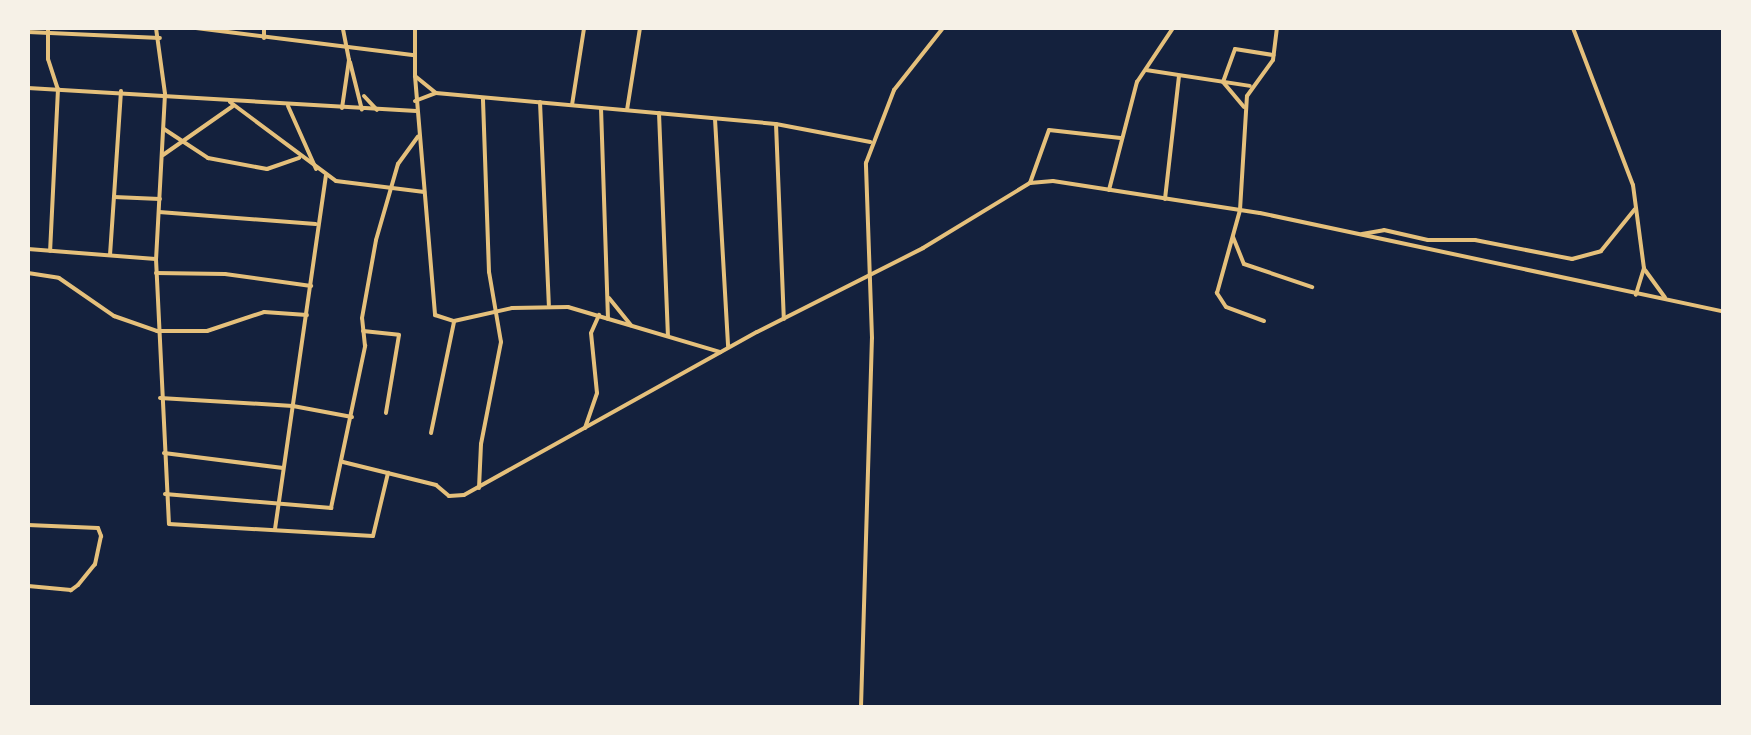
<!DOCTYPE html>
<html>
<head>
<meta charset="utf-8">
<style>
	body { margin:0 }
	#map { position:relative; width:1751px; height:735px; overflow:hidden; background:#14213d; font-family:"IBM Plex Sans",sans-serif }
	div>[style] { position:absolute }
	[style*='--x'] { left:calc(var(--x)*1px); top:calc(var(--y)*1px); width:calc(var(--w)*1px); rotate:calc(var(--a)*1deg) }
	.minor>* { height:4px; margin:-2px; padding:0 2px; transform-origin:2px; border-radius:2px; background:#e5c07b }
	span { translate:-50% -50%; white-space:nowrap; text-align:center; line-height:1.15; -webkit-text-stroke:8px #f6f1e7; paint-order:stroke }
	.frame { position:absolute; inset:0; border:30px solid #f6f1e7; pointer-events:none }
</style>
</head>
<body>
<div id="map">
	<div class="minor">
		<i style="--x:48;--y:28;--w:31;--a:90"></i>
		<i style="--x:48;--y:59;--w:32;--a:72"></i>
		<i style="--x:58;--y:89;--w:162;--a:92.8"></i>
		<i style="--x:156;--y:28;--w:67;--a:82.2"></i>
		<i style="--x:165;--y:94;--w:165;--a:93.1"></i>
		<i style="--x:156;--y:259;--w:265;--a:87.2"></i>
		<i style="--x:169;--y:524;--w:204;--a:3.4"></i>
		<i style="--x:373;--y:536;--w:65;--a:-76.6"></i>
		<i style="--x:196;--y:28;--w:220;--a:7.1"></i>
		<i style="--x:264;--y:28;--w:10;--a:90"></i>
		<i style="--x:415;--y:28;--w:48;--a:90"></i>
		<i style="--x:415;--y:76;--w:27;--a:39"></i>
		<i style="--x:1573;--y:28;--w:168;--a:69.1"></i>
		<i style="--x:1633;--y:185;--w:84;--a:82.5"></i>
		<i style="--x:1644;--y:268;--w:28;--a:107"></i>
		<i style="--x:28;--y:32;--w:132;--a:2.6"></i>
		<i style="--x:350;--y:62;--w:49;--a:76"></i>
		<i style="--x:1146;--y:70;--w:105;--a:8.7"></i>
		<i style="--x:415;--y:76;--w:240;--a:85.2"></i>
		<i style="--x:435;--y:315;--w:20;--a:18"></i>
		<i style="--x:454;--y:321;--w:59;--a:-12.6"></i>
		<i style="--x:512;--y:308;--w:56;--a:-1"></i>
		<i style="--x:568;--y:307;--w:159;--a:16.5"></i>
		<i style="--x:28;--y:88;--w:389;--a:3.4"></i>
		<i style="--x:121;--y:91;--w:106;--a:93.8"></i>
		<i style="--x:114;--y:197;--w:46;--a:2.5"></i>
		<i style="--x:364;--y:96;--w:19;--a:47"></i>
		<i style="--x:415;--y:101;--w:22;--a:-21"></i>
		<i style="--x:436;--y:93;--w:341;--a:5.2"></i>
		<i style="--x:776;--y:124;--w:96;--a:10.8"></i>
		<i style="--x:230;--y:102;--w:132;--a:36.7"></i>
		<i style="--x:336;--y:181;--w:89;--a:7.1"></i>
		<i style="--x:540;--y:102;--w:203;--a:87.5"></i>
		<i style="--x:572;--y:105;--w:78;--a:-81.1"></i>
		<i style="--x:288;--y:106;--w:69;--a:66"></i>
		<i style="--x:1244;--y:107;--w:33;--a:-130"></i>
		<i style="--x:1223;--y:82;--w:35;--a:-70"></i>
		<i style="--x:1235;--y:49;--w:39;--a:9"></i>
		<i style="--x:342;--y:108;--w:49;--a:-81.7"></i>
		<i style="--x:349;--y:60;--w:33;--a:-101"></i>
		<i style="--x:601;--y:108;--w:211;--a:88.1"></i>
		<i style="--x:627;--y:110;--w:83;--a:-81"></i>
		<i style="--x:659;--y:113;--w:223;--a:87.7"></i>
		<i style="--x:715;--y:119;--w:228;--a:86.7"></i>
		<i style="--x:776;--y:124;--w:195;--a:87.7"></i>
		<i style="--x:164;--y:129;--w:53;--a:33.4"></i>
		<i style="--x:208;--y:158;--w:60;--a:10.6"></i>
		<i style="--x:267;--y:169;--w:34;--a:-19"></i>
		<i style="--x:163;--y:155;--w:85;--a:-35"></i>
		<i style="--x:1030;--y:183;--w:56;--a:-70.3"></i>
		<i style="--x:1049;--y:130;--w:72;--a:6.3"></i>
		<i style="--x:1109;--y:190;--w:112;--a:-75.5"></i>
		<i style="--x:1137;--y:82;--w:65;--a:-56.3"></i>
		<i style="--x:1165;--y:199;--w:124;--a:-83.5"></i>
		<i style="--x:159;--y:212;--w:157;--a:4.4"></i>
		<i style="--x:1362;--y:234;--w:22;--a:-10"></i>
		<i style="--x:1384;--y:230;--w:45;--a:12.8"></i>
		<i style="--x:1428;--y:240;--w:47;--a:0"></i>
		<i style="--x:1475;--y:240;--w:99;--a:11.1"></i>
		<i style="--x:1572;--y:259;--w:30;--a:-15"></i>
		<i style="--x:1601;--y:251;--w:54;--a:-51"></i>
		<i style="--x:1233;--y:237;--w:29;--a:68"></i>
		<i style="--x:1244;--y:264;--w:72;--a:18.7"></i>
		<i style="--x:28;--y:249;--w:128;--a:4.5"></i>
		<i style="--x:110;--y:255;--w:58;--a:-86.1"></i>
		<i style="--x:1645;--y:270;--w:34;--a:54"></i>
		<i style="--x:28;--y:273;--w:31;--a:9"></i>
		<i style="--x:59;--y:278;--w:67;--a:34.6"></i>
		<i style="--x:114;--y:316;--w:46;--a:19.2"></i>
		<i style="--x:157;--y:331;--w:50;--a:0"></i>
		<i style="--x:207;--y:331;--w:60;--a:-18.4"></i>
		<i style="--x:264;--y:312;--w:43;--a:4"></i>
		<i style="--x:156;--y:273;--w:69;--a:0.8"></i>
		<i style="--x:225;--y:274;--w:87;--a:7.9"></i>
		<i style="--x:609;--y:298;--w:35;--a:51"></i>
		<i style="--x:1264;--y:321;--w:40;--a:-159.8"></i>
		<i style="--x:1226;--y:307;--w:17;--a:-123"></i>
		<i style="--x:1217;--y:293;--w:86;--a:-74.5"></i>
		<i style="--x:1240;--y:210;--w:114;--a:-86.5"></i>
		<i style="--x:1247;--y:96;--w:44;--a:-54.2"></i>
		<i style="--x:1273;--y:60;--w:32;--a:-83"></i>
		<i style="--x:363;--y:331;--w:36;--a:6"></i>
		<i style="--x:399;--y:335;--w:79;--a:99.5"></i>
		<i style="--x:160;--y:398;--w:133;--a:3.4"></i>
		<i style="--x:293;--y:406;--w:60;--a:10.6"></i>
		<i style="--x:585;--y:428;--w:37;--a:-71"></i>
		<i style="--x:597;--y:393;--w:60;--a:-95.7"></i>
		<i style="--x:591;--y:333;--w:20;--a:-66"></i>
		<i style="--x:431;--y:433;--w:113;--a:-78.3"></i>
		<i style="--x:164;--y:453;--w:120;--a:7.2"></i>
		<i style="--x:343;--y:462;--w:96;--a:13.9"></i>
		<i style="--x:436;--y:485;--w:17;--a:40"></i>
		<i style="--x:449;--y:496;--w:15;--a:-4"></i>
		<i style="--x:464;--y:495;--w:335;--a:-29.1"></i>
		<i style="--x:757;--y:332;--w:186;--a:-26.8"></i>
		<i style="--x:923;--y:248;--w:125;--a:-31.3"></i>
		<i style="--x:1030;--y:183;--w:23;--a:-5"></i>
		<i style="--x:1053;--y:181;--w:209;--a:8.8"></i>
		<i style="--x:1260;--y:213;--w:473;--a:12"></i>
		<i style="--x:479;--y:488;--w:44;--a:-87.4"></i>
		<i style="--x:481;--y:444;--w:104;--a:-78.9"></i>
		<i style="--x:501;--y:342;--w:71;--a:-99.7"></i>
		<i style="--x:489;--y:272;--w:174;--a:-92"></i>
		<i style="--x:165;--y:494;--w:167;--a:4.8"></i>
		<i style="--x:331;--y:508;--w:166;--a:-78.1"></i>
		<i style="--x:365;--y:346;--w:28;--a:-96"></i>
		<i style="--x:362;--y:318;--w:79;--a:-79.8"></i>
		<i style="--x:376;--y:240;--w:79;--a:-73.9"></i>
		<i style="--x:398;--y:164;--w:34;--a:-54"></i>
		<i style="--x:28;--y:525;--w:70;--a:2.5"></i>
		<i style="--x:98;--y:528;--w:9;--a:69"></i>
		<i style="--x:101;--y:536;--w:29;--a:102"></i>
		<i style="--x:95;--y:564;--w:27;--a:129"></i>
		<i style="--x:78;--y:585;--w:9;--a:144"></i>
		<i style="--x:71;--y:590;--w:43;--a:-174.7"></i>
		<i style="--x:275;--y:529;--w:357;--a:-81.8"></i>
		<i style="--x:861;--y:707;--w:369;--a:-88.3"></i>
		<i style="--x:872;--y:338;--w:175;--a:-92"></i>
		<i style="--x:866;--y:163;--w:78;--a:-69"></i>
		<i style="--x:894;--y:90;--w:79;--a:-51.7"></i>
	</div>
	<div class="frame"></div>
</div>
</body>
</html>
